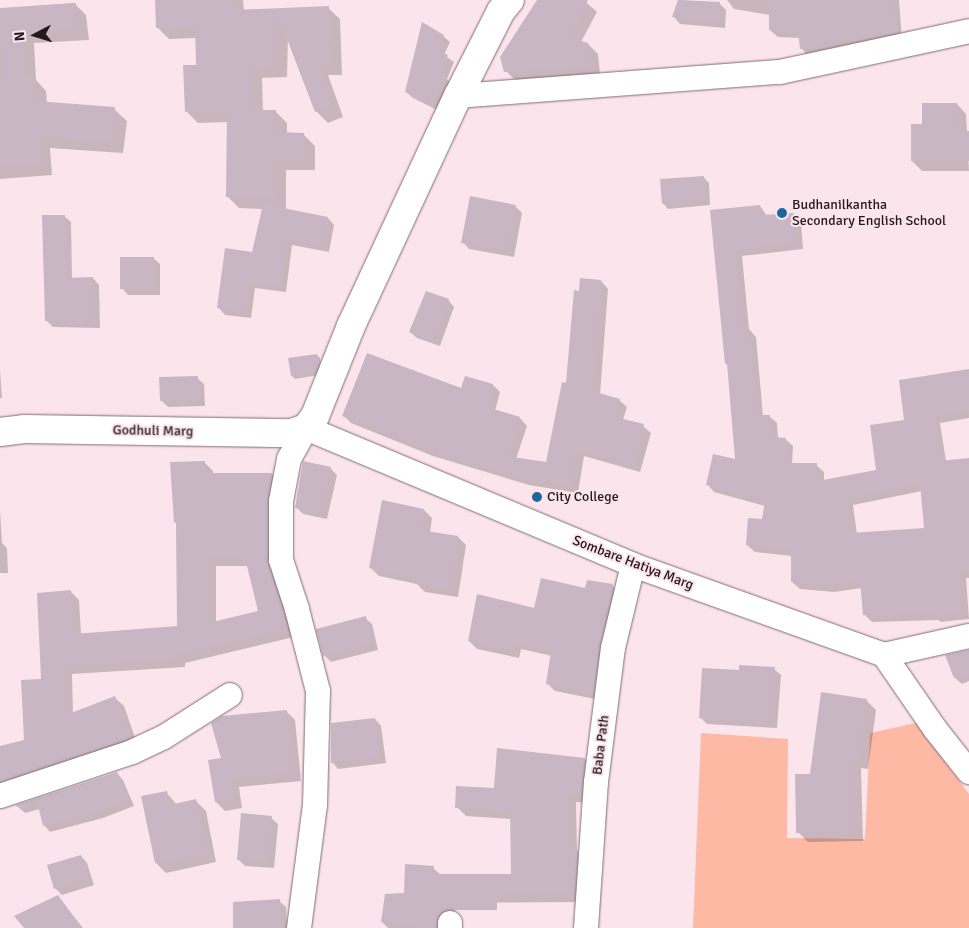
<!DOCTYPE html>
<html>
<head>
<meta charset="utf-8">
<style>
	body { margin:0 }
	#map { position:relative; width:969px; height:928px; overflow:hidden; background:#fce4ed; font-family:Signika,sans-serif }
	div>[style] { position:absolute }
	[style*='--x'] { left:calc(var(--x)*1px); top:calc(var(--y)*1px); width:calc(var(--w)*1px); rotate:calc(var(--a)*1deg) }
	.green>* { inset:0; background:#feb9a5 }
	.shadow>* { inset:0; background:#0003 }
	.building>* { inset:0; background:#c8b6c5 }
	.roads { filter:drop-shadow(0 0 1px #806c74) drop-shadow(0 0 1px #806c74) }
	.minor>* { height:24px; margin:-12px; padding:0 12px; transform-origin:12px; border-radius:12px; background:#fff }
	.major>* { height:28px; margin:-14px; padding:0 14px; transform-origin:14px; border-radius:14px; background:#fff }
	.dots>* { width:14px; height:14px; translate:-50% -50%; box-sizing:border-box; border:2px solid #fce4ed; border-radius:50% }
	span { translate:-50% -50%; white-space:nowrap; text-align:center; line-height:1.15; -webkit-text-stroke:4px #fce4ed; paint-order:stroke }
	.poi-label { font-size:14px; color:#21191c }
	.left { translate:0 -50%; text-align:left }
	.street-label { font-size:14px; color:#21191c }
	.north { position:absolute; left:10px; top:10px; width:50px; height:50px; -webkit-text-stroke:4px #fce4ed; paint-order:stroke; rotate:265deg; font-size:14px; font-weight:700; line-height:20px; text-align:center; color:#21191c }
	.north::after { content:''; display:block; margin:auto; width:18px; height:22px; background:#21191c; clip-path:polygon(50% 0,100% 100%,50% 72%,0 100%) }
</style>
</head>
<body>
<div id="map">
	<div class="green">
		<i style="clip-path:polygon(916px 723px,969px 794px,969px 928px,693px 928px,701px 733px,788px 739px,787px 838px,865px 839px,870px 733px)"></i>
	</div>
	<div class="shadow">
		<i style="clip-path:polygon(156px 0,243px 0,244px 11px,328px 8px,340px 19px,342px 75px,328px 75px,343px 117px,328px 123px,316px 111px,288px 36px,287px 77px,262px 78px,263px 112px,276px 112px,287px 123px,287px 134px,303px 134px,315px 146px,315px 170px,286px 170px,286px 210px,328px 218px,334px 225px,329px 252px,292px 245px,286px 292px,255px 288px,251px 318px,225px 315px,219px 308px,253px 254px,263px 209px,239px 208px,228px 197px,228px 122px,198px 123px,186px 111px,198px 66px,197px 38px,169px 39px,157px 27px)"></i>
		<i style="clip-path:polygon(538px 0,580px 0,587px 3px,597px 12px,581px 42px,588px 44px,598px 54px,600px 74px,516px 81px,506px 71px)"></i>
		<i style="clip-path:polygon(679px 0,719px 3px,726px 10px,725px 28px,680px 24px,674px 17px)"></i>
		<i style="clip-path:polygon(727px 0,899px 0,902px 40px,808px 56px,801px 48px,800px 38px,778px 37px,770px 30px,770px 15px,734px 9px)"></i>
		<i style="clip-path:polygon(74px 3px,86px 15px,89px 40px,34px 43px,36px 80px,46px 91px,47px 103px,114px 109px,127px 121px,123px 153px,50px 148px,52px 175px,0 179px,0 8px)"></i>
		<i style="clip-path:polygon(443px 36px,450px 42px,444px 55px,454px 62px,447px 79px,451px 84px,439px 111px,413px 98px,406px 92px)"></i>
		<i style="clip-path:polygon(957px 104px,966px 114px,969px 171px,922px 171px,912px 161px,923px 125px)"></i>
		<i style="clip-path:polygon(703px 177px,709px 183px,710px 205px,668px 209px,663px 203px)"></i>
		<i style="clip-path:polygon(515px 206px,522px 213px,514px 257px,469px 249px,463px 242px)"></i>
		<i style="clip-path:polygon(evenodd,760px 206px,767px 216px,793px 214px,801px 222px,803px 249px,742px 256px,749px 329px,756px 337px,763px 416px,769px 416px,777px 423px,778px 438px,785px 439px,793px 446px,792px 464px,816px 465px,824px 472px,824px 481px,878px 470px,905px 421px,969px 370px,969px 418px,940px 423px,946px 461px,969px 459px,969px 578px,966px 578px,969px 619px,941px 622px,938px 620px,872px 622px,864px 614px,862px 588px,834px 592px,800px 589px,792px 582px,792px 556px,755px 552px,747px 545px,762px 521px,765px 506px,714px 492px,707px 484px,736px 460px,729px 366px,726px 363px,712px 212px,760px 206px,922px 491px,925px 529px,857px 534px,853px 505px,922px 491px)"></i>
		<i style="clip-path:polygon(64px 216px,71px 222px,72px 279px,93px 278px,99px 285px,100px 328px,53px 327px,46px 320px)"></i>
		<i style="clip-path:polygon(153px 258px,160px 264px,160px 295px,128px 295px,122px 288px)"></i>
		<i style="clip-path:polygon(581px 280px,601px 281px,608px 289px,600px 395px,619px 400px,627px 407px,623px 420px,643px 426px,651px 433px,640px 472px,584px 456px,578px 493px,529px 485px,433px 456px,351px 423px,343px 415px,462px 389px,466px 378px,493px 385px,500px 392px,495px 411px,520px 418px,527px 426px,516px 459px,547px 464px,568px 384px)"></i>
		<i style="clip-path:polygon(448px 300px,454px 307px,440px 346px,417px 338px,410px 332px)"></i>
		<i style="clip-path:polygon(317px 355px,320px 358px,321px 368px,319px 375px,295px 379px,292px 376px)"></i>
		<i style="clip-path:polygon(0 369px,2px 398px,0 398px)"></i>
		<i style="clip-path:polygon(197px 378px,204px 384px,205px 406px,168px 407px,161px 400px)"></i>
		<i style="clip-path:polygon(evenodd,204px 462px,213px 471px,213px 474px,272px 474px,280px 483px,294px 637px,185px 663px,185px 667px,72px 674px,73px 714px,115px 698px,124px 706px,138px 746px,7px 790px,0 783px,0 747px,25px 741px,71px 592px,79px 600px,81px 634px,178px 627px,177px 524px,175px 522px,204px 462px,216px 566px,248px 566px,259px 612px,216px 622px,216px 566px)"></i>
		<i style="clip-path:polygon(330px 468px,337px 475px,327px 519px,303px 514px,296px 507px)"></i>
		<i style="clip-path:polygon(0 510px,2px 543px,7px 548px,8px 573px,0 573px)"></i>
		<i style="clip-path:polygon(424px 510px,432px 518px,430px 532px,458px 537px,466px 545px,458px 597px,425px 592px,417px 584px,379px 576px,370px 567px)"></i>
		<i style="clip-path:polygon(612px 585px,620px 593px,600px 700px,555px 691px,547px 683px,552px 656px,521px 649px,519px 658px,477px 649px,469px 641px,535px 610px,586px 590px)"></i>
		<i style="clip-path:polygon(365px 618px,372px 624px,378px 650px,331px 662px,324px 655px)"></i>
		<i style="clip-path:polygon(969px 651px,969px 681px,962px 684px,955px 678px)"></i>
		<i style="clip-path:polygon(774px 669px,781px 675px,777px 728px,707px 724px,700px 717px,740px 671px)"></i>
		<i style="clip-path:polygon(866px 700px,876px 710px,868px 769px,861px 768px,863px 841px,808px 842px,798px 832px,811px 775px)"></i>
		<i style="clip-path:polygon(286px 711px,295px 720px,301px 781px,239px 787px,242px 808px,225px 811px,216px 802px,222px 759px)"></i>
		<i style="clip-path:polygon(375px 719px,381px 726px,386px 763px,338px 769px,332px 762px)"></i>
		<i style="clip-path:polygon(585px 759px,594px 768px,589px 803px,576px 802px,577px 851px,586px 860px,583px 902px,455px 903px,455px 918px,447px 928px,388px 928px,382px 922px,405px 894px,433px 868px,441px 875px,512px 875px,511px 819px,466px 816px,457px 807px,495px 790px)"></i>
		<i style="clip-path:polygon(117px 773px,123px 780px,134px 806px,103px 818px,50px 832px,44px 825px,40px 809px,25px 813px,18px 807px)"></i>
		<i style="clip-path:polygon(166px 792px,177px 805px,196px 801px,206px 811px,216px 862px,166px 873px,156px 863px)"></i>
		<i style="clip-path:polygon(271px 818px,278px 824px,274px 868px,245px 866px,238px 859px)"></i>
		<i style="clip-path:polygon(81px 856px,87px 863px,94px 885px,62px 895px,55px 888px)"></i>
		<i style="clip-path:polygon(58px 897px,83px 928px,26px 928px)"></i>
		<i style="clip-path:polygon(279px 901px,286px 907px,287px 928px,235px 928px)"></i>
	</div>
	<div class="building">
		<i style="clip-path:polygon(155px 0,233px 0,233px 10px,329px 6px,331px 63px,317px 64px,332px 105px,315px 112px,276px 10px,276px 66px,251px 67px,252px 110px,276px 110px,276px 132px,304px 133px,304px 159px,275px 159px,275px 198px,226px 197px,227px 110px,185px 112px,183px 65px,196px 65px,195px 26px,156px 28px)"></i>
		<i style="clip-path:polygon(537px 0,588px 0,569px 37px,588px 43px,590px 65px,504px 72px,500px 57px)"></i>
		<i style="clip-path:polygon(678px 0,720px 2px,719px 22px,672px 17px)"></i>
		<i style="clip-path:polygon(769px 0,892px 0,896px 33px,838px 40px,836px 46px,800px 49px,798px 31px,769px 30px)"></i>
		<i style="clip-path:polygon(76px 3px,77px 28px,22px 32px,25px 78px,35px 77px,36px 101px,115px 107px,111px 142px,39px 136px,41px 163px,0 166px,0 79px,3px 79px,0 9px)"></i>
		<i style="clip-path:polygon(422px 22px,444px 35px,437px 51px,448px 55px,440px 73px,445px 76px,432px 105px,405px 92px)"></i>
		<i style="clip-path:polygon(922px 103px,957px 103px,957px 131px,969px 131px,969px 161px,911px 161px,911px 124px,922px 124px)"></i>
		<i style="clip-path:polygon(704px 176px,706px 200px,662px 204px,660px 179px)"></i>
		<i style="clip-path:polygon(470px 196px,516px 205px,507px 251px,461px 243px)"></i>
		<i style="clip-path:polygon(263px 204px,328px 217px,323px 247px,286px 239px,280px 286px,249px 282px,245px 312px,217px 308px,225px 248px,252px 252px)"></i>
		<i style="clip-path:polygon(evenodd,760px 205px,761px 215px,794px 213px,796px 241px,735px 249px,743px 329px,749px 328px,757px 415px,770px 415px,771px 437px,786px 438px,785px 463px,817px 463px,818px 481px,876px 470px,870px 425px,904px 420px,899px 380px,969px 369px,969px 410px,934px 415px,940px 461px,969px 458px,969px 570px,959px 571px,962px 612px,932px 615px,932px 613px,863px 615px,860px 580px,826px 585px,791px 582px,791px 549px,746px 545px,748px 518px,762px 519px,765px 501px,706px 485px,713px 454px,735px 459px,727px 364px,725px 364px,710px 210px,760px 205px,920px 483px,924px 528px,851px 533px,846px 498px,920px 483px)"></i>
		<i style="clip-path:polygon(42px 215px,65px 215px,66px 278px,93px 277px,94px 322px,45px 321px)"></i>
		<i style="clip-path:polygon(120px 257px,154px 257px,154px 289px,120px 289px)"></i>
		<i style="clip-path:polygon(580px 278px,601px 280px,592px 391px,620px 399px,615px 417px,644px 424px,633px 465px,576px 450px,570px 486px,520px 478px,425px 449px,342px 416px,367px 353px,461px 388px,465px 376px,493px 384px,487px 407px,520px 417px,507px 456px,546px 462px,562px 382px,566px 383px,574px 290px,579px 291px)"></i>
		<i style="clip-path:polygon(426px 291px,449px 299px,433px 341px,409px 332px)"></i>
		<i style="clip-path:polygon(317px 354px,319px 364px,316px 372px,291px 376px,288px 358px)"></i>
		<i style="clip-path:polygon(198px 376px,199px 400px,160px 401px,159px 377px)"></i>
		<i style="clip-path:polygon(evenodd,205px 461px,206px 473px,272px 473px,267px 501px,267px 560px,286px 628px,177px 654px,177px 658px,64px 666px,66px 715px,115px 696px,131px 737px,0 782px,0 746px,24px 740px,21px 680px,41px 679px,37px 593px,71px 590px,74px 634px,177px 626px,176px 522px,174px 523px,170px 462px,205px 461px,208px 558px,245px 558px,258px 611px,208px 623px,208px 558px)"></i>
		<i style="clip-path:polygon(303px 461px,331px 467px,320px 513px,295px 508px)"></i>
		<i style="clip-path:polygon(382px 500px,424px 509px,420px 530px,458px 536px,450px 589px,415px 584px,416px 577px,369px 568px)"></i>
		<i style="clip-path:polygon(541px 578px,585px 588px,587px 580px,613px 584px,592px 693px,546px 684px,551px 651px,514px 642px,511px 651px,468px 641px,477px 594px,534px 608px)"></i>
		<i style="clip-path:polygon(366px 616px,372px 643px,323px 656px,316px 629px)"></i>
		<i style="clip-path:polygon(969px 650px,969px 673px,954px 678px,945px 655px)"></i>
		<i style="clip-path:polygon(739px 665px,775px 667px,771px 722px,699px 718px,702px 668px,739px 670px)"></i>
		<i style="clip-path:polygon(821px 692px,867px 699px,858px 759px,852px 758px,854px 831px,796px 833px,795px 774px,810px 774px)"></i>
		<i style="clip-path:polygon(287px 710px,293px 772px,231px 779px,234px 799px,215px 802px,208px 760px,221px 758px,211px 723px,222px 716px)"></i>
		<i style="clip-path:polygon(375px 718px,380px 756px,331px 763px,331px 723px)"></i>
		<i style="clip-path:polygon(497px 748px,585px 758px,581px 795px,567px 794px,569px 850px,578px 850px,576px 871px,574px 871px,575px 893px,497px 894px,497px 910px,441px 910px,436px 928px,381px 922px,385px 894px,404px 893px,405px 864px,434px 866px,433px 874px,511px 874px,510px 811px,455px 808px,456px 786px,494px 788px)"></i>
		<i style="clip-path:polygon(117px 772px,128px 799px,96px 812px,43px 826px,37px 802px,17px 807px,16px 805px)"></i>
		<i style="clip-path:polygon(167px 791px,170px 805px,196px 799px,207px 853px,155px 863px,141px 796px)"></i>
		<i style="clip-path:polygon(241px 813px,272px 816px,267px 862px,237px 860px)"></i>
		<i style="clip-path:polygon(81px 855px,88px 878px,54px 889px,47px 865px)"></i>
		<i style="clip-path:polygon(58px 895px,82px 928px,24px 928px,14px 916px)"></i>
		<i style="clip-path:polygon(280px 899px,281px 928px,233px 928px,233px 902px)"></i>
	</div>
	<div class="roads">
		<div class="minor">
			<i style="--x:458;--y:96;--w:323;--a:-4.3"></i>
			<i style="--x:780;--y:72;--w:193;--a:-12.2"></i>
			<i style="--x:884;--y:655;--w:90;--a:55.4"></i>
			<i style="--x:935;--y:729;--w:55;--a:51.7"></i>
			<i style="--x:0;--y:796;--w:139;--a:-18.4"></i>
			<i style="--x:132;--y:752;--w:35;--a:-25"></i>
			<i style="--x:164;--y:737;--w:78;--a:-32.5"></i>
			<i style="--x:299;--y:928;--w:124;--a:-82.6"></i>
			<i style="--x:315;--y:805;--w:114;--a:-88.5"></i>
			<i style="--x:318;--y:691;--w:85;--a:-104.4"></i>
			<i style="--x:297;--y:609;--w:52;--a:-108.1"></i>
			<i style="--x:281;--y:560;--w:59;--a:-90"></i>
			<i style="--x:281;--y:501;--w:43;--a:-79.2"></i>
			<i style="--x:289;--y:459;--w:35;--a:-61"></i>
			<i style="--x:306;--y:428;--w:355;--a:22.7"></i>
			<i style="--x:633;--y:565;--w:267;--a:19.7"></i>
			<i style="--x:884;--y:655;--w:87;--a:-12.6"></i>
			<i style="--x:450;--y:928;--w:5;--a:-90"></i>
			<i style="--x:586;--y:928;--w:146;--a:-86.1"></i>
			<i style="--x:596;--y:782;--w:135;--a:-82.8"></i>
			<i style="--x:613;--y:648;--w:85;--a:-76.5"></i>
		</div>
		<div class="major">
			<i style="--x:0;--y:432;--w:24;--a:-7"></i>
			<i style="--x:24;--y:429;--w:268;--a:0.9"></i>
			<i style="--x:292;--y:433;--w:15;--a:-20"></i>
			<i style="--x:306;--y:428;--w:15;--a:-53"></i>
			<i style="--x:315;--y:416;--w:97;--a:-68.2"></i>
			<i style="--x:351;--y:326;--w:254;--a:-65.1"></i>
			<i style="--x:458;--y:96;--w:95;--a:-63.2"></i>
			<i style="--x:501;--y:11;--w:14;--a:-51"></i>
		</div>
	</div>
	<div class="dots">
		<i style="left:782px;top:213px;background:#1b699c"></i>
		<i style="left:537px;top:497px;background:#1b699c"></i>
	</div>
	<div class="poi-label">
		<span class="left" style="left:792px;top:213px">Budhanilkantha<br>Secondary English School</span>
		<span class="left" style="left:547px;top:497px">City College</span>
	</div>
	<div class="street-label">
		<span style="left:153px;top:431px;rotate:1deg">Godhuli Marg</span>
		<span style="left:633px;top:563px;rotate:21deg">Sombare Hatiya Marg</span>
		<span style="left:601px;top:745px;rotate:-83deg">Baba Path</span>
	</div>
	<div class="north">N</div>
</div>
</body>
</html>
